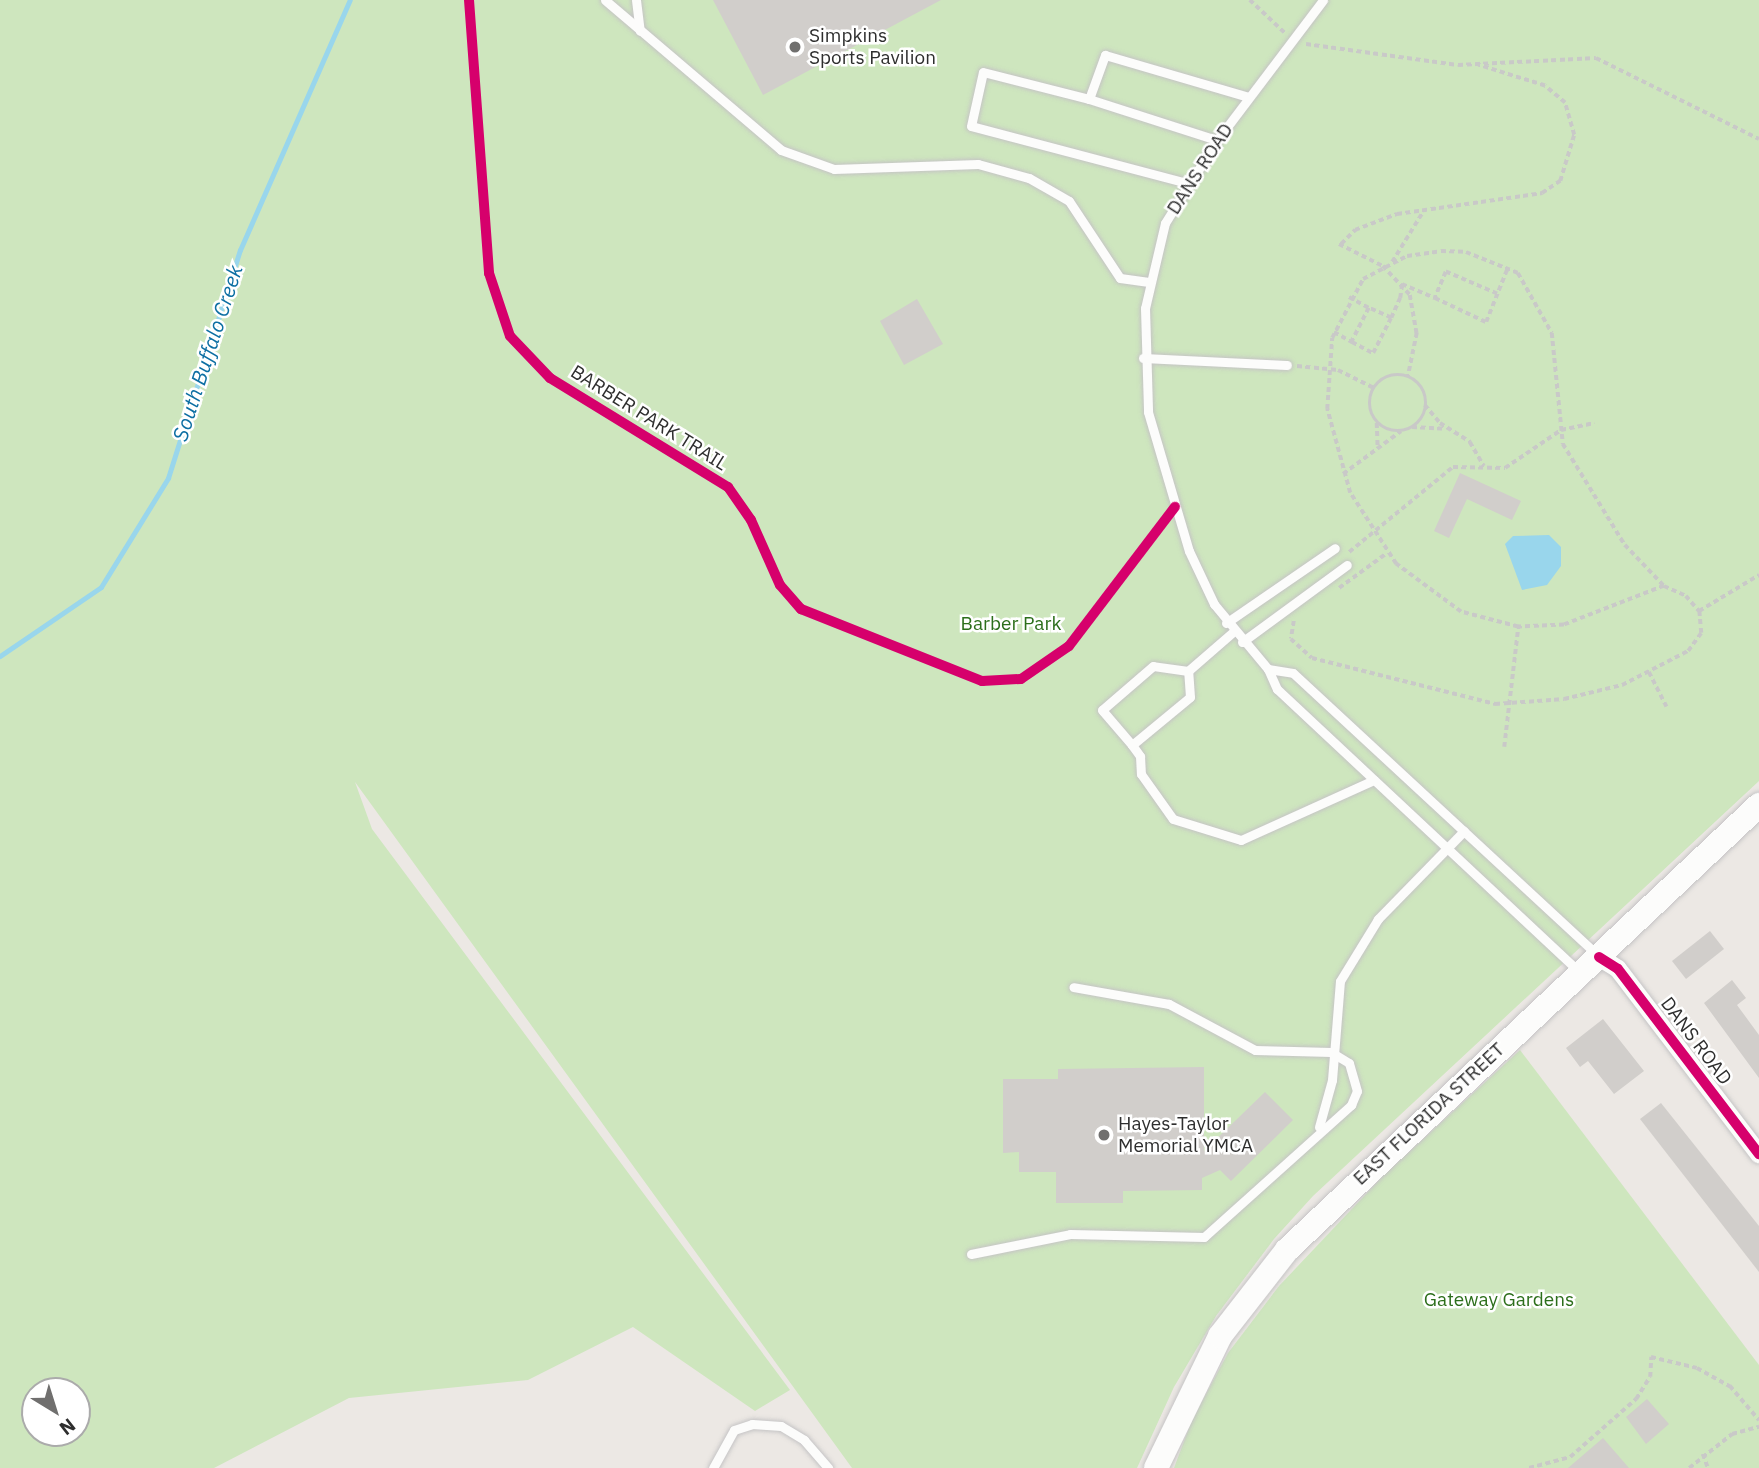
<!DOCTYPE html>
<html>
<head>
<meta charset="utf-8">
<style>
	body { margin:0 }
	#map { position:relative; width:1759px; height:1468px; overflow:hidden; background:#ece8e4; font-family:"IBM Plex Sans",sans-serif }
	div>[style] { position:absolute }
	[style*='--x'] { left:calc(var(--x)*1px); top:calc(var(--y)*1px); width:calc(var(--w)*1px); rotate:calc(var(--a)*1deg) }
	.green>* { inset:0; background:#cee6be }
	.water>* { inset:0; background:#99d6ec }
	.stream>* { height:5px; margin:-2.5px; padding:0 2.5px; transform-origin:2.5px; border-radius:2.5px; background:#99d6ec }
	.building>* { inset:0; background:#d1cecb }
	.path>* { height:3.5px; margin-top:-1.75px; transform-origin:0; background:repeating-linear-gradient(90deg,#c9c9c8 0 5px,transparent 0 8.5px) }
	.path>.ring { margin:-1.75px; padding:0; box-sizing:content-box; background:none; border:3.5px solid #c9c9c8; border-radius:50% }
	.roads { filter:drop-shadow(0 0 2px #c5c4c5) drop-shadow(0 0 2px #c5c4c5) }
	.lane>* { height:9px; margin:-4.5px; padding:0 4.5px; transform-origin:4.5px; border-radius:4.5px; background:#fcfcfb }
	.street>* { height:18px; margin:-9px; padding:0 9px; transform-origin:9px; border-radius:9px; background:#fcfcfb }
	.secondary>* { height:24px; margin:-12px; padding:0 12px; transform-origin:12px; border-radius:12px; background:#fcfcfb }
	.cycleway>* { height:10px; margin:-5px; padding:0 5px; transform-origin:5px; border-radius:5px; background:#d6006c }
	.dots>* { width:19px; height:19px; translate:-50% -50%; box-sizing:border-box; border:4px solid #fff; border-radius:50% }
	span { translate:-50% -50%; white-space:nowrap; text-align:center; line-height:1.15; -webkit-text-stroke:5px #fff; paint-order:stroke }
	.poi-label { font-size:19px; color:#2e2e2e }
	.left { translate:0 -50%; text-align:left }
	.street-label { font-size:19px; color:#2e2e2e }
	.park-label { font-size:19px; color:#2c6e1b }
	.water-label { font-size:21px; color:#0d6fa3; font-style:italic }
	.north { position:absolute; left:21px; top:1377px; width:70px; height:70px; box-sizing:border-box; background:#fff; border:2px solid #ababab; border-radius:50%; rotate:142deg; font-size:19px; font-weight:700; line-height:28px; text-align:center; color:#2e2e2e }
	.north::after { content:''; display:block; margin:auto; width:24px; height:32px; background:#706f6e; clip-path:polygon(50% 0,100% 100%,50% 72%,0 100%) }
</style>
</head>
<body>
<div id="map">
	<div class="green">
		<i style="clip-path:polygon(evenodd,0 0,1759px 0,1759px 781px,1313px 1196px,1274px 1239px,1216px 1316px,1174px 1387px,1137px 1468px,852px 1468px,355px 782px,372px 829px,790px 1390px,755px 1411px,633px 1327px,528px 1380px,349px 1398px,214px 1468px,0 1468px,0 0,35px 1391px,77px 1391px,77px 1433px,35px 1433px,35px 1391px)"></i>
		<i style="clip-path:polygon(1520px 1050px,1759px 1365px,1759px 1468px,1174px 1468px,1192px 1420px,1228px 1353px,1279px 1286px,1383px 1176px)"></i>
	</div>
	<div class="water">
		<i style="clip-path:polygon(1549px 535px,1561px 547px,1561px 566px,1547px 585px,1522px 590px,1505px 544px,1513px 536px)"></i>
	</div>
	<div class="stream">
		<i style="--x:0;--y:656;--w:122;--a:-34.3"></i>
		<i style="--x:101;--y:587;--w:128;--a:-58.4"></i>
		<i style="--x:168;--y:478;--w:239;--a:-72.5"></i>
		<i style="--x:240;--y:250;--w:273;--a:-66.3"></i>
	</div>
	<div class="building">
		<i style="clip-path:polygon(713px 0,941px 0,763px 95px)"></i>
		<i style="clip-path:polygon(917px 299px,943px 344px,904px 365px,880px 321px)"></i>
		<i style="clip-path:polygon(1460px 473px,1521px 501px,1512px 520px,1467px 499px,1449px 538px,1434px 531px)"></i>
		<i style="clip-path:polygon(1710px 931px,1724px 949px,1686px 979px,1672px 961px)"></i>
		<i style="clip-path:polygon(1732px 980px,1746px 998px,1737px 1005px,1759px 1035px,1759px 1078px,1704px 1003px)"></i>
		<i style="clip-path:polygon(1603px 1019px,1644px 1071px,1614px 1094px,1588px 1061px,1580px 1067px,1566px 1048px)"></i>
		<i style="clip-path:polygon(1204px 1067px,1204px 1151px,1265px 1092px,1293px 1120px,1231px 1181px,1220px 1170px,1202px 1178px,1202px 1190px,1123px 1191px,1123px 1203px,1056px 1203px,1056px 1172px,1019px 1172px,1019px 1152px,1003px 1153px,1003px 1079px,1058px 1079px,1058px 1069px)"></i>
		<i style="clip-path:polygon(1661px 1103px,1759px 1226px,1759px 1272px,1640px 1119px)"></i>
		<i style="clip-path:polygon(1647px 1399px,1669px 1424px,1646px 1444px,1626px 1417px)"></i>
		<i style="clip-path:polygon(1603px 1438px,1629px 1468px,1568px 1468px)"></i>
	</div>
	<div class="path">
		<i style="--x:469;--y:0;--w:274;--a:85.8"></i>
		<i style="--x:489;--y:273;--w:66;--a:71.6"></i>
		<i style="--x:510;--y:336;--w:58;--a:46.4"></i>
		<i style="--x:550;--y:378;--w:209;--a:31.5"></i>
		<i style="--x:728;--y:487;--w:40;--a:55.1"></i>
		<i style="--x:751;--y:520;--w:71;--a:66"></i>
		<i style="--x:780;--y:585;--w:32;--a:49"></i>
		<i style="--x:801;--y:609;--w:195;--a:21.7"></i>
		<i style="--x:982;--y:681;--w:39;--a:-3"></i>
		<i style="--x:1021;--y:679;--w:58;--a:-34.5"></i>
		<i style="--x:1069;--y:646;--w:158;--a:-52.7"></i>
		<i style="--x:1250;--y:0;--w:48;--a:43.3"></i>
		<i style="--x:1306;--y:44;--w:153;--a:7.9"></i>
		<i style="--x:1458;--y:65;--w:138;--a:-2.9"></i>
		<i style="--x:1596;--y:58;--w:182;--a:26.4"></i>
		<i style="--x:1339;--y:244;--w:49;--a:26.6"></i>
		<i style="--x:1383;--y:266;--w:40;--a:47"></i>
		<i style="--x:1410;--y:295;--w:39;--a:80"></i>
		<i style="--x:1417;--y:333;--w:45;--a:101.6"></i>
		<i style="--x:1341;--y:244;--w:20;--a:-45"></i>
		<i style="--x:1355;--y:230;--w:45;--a:-20.9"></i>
		<i style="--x:1397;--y:214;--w:147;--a:-8.2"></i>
		<i style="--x:1542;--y:193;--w:22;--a:-34"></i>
		<i style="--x:1560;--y:181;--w:48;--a:-73.1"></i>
		<i style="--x:1574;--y:135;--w:33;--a:-106"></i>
		<i style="--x:1565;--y:103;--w:26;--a:-140"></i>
		<i style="--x:1545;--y:86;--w:70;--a:-162.6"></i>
		<i style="--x:1392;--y:262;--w:61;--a:-58.4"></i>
		<i style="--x:1497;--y:294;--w:56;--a:-156.7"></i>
		<i style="--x:1446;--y:272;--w:28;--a:113"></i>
		<i style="--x:1435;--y:298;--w:56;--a:25.2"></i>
		<i style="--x:1486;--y:322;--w:59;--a:-68.2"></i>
		<i style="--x:1349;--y:297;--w:23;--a:29"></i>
		<i style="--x:1391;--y:318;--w:24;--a:-156"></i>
		<i style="--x:1369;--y:308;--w:38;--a:117"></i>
		<i style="--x:1352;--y:342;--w:24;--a:28"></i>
		<i style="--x:1373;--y:353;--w:39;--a:-63"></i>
		<i style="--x:1391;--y:318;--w:22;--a:-66"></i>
		<i style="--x:1400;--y:298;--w:14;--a:-82"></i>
		<i style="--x:1402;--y:284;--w:36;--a:23"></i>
		<i style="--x:1334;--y:332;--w:21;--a:29"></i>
		<i style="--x:1297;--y:366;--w:41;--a:5.6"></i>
		<i style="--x:1338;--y:370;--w:40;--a:26.6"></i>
		<i class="ring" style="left:1370px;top:375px;width:52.5px;height:52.5px"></i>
		<i style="--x:1425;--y:405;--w:23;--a:50"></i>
		<i style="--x:1440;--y:423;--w:36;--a:32"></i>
		<i style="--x:1470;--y:442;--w:28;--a:60"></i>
		<i style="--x:1377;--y:423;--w:23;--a:88"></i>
		<i style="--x:1412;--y:427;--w:33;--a:3"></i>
		<i style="--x:1343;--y:474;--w:72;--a:-36.6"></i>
		<i style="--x:1349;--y:552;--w:134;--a:-39.3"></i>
		<i style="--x:1453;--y:467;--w:52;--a:1.1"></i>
		<i style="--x:1505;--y:468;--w:68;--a:-34.2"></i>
		<i style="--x:1561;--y:430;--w:34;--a:-12"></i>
		<i style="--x:1664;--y:586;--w:107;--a:158.7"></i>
		<i style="--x:1564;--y:625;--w:46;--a:177.5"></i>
		<i style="--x:1518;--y:627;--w:59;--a:-165.3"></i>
		<i style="--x:1461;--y:612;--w:81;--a:-143.6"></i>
		<i style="--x:1396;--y:564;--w:85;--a:-122.9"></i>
		<i style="--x:1350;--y:493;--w:87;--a:-105.3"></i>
		<i style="--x:1327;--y:409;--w:71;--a:-86"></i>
		<i style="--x:1332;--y:338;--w:67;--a:-62.3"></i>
		<i style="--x:1363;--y:279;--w:50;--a:-27.6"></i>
		<i style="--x:1407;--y:256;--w:34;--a:-8"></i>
		<i style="--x:1441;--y:251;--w:25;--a:2"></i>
		<i style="--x:1466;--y:252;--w:56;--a:22"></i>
		<i style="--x:1518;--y:273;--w:69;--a:60.5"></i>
		<i style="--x:1552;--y:333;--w:112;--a:84.3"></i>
		<i style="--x:1563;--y:444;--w:119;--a:58.5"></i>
		<i style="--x:1625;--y:545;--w:57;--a:46.4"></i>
		<i style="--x:1664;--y:586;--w:24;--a:24"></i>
		<i style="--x:1686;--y:596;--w:20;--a:49"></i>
		<i style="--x:1699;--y:611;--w:70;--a:-31"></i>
		<i style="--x:1339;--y:588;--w:59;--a:-36.1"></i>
		<i style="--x:1294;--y:621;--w:18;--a:99"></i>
		<i style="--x:1291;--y:639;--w:28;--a:42"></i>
		<i style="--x:1312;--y:658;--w:189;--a:14.1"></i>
		<i style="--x:1495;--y:704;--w:69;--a:-4.1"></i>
		<i style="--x:1564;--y:699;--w:60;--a:-13.6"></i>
		<i style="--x:1622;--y:685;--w:74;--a:-27.3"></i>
		<i style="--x:1688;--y:651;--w:22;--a:-54"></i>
		<i style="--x:1701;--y:633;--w:22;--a:-95"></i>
		<i style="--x:1649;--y:672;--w:39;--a:63"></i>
		<i style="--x:1504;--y:747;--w:121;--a:-83.3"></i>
		<i style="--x:1703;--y:1454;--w:15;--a:70"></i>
		<i style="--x:1529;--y:1468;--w:42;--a:-15"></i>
		<i style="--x:1570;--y:1457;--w:88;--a:-41.3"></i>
		<i style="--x:1636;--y:1399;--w:26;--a:-58"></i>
		<i style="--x:1650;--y:1377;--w:20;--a:-87"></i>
		<i style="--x:1651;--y:1357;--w:47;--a:13.4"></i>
		<i style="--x:1697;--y:1368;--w:38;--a:29"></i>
		<i style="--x:1730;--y:1386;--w:45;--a:49.5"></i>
		<i style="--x:1689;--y:1468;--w:55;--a:-38.3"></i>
		<i style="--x:1732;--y:1434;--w:28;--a:-15"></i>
	</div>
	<div class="roads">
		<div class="lane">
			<i style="--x:605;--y:0;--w:231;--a:40.4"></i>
			<i style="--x:781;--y:150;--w:56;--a:19.7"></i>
			<i style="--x:834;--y:169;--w:144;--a:-2"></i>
			<i style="--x:978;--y:164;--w:53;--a:15.4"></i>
			<i style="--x:1029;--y:178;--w:46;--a:29.9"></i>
			<i style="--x:1069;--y:201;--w:92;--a:56.5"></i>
			<i style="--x:1120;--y:278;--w:29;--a:8"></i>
			<i style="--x:636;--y:0;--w:31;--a:83"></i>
			<i style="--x:1323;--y:0;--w:176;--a:127.1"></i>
			<i style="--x:1217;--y:140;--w:98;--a:122.1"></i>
			<i style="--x:1165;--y:223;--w:87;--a:103.2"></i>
			<i style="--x:1145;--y:308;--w:104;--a:88.3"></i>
			<i style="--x:1148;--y:412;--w:145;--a:73.6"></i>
			<i style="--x:1189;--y:551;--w:59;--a:64.7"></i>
			<i style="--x:1214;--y:604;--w:85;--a:50.3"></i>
			<i style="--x:1268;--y:669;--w:22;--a:66"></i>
			<i style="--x:1277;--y:689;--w:415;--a:43.1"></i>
			<i style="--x:1089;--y:99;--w:134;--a:17.8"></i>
			<i style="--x:1187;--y:183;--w:223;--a:-165.2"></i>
			<i style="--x:971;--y:126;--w:55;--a:-77.5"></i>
			<i style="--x:983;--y:72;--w:109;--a:14.3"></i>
			<i style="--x:1089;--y:99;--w:47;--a:-70"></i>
			<i style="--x:1105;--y:55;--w:150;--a:16.3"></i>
			<i style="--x:1143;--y:358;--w:144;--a:2.8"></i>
			<i style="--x:1226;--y:623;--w:132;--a:-34.5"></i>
			<i style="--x:1242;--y:642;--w:130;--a:-36.3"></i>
			<i style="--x:1268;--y:669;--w:25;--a:9"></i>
			<i style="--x:1293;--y:673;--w:415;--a:42.8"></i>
			<i style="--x:1188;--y:671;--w:35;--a:-172"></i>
			<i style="--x:1153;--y:666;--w:67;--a:139.2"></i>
			<i style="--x:1102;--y:710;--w:46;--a:49.4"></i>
			<i style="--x:1132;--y:745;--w:75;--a:-39.6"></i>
			<i style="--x:1190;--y:697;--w:26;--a:-94"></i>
			<i style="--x:1188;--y:671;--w:60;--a:-40.9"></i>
			<i style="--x:1132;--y:745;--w:14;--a:54"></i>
			<i style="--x:1140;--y:756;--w:18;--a:87"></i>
			<i style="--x:1141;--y:774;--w:55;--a:54.6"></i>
			<i style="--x:1173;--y:819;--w:71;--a:17.2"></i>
			<i style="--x:1241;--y:840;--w:146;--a:-24.3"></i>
			<i style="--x:1319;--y:1127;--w:49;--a:-74.5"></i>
			<i style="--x:1332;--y:1080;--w:99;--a:-85.4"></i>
			<i style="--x:1340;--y:981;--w:73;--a:-58.5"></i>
			<i style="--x:1378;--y:919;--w:123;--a:-45.7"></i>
			<i style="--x:971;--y:1254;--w:101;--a:-11.4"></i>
			<i style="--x:1070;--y:1234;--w:134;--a:1.3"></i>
			<i style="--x:1204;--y:1237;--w:198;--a:-41.9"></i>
			<i style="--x:1351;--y:1105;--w:15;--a:-67"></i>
			<i style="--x:1357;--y:1091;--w:29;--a:-106"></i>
			<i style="--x:1349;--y:1063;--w:21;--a:-149"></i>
			<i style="--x:1331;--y:1052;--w:76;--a:-178.5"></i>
			<i style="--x:1255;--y:1050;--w:98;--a:-151.9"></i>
			<i style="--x:1169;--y:1004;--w:97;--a:-170"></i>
			<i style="--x:713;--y:1468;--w:43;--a:-61.1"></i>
			<i style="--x:734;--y:1430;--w:19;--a:-18"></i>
			<i style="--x:752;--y:1424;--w:29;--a:4"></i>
			<i style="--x:781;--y:1426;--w:27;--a:31"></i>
			<i style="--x:804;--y:1440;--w:37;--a:49"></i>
		</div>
		<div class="street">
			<i style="--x:1599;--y:957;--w:22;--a:32"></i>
			<i style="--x:1618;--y:969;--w:233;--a:52.7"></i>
		</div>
		<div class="secondary">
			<i style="--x:1156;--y:1468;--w:147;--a:-64.1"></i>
			<i style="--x:1220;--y:1336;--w:109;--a:-52.1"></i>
			<i style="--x:1287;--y:1250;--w:649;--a:-43.31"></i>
		</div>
	</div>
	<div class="cycleway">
		<i style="--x:469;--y:0;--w:274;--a:85.8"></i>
		<i style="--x:489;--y:273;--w:66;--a:71.6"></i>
		<i style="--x:510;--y:336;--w:58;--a:46.4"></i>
		<i style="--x:550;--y:378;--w:209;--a:31.5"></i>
		<i style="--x:728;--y:487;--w:40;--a:55.1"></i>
		<i style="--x:751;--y:520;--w:71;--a:66"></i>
		<i style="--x:780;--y:585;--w:32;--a:49"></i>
		<i style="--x:801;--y:609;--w:195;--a:21.7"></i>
		<i style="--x:982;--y:681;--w:39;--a:-3"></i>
		<i style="--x:1021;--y:679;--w:58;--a:-34.5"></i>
		<i style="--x:1069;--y:646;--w:175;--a:-52.7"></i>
		<i style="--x:1599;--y:957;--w:22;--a:32"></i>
		<i style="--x:1618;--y:969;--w:233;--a:52.7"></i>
	</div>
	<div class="dots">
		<i style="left:795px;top:47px;background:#706f6e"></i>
		<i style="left:1104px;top:1135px;background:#706f6e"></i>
	</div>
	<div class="poi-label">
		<span class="left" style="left:809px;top:47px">Simpkins<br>Sports Pavilion</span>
		<span class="left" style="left:1118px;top:1135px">Hayes-Taylor<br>Memorial YMCA</span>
	</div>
	<div class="street-label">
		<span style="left:1200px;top:169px;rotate:-57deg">DANS ROAD</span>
		<span style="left:649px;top:418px;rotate:32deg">BARBER PARK TRAIL</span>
		<span style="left:1696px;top:1041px;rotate:53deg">DANS ROAD</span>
		<span style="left:1429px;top:1114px;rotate:-43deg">EAST FLORIDA STREET</span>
	</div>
	<div class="park-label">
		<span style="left:1011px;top:624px">Barber Park</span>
		<span style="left:1499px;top:1300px">Gateway Gardens</span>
	</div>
	<div class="water-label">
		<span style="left:207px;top:353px;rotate:-72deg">South Buffalo Creek</span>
	</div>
	<div class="north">N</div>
</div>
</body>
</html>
